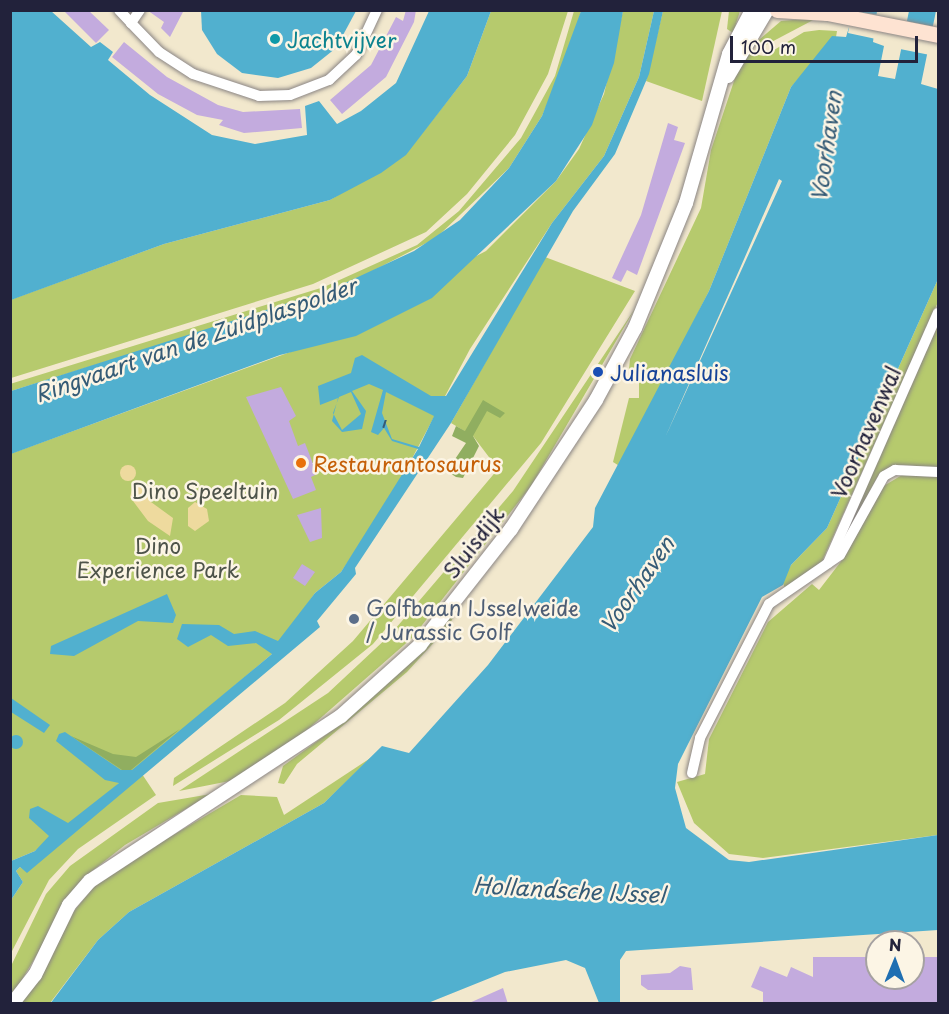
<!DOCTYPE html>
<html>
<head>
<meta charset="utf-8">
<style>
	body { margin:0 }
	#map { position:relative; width:949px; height:1014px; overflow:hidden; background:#f2e8cd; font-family:"Playpen Sans",sans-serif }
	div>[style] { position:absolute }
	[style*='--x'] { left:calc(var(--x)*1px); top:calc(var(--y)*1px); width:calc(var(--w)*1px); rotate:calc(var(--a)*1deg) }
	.green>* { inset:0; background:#b6ca6d }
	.forest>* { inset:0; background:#90ae60 }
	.sand>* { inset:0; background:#eeda9e }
	.round { border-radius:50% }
	.water>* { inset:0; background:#51b0cf }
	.pier>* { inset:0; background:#f2e8cd }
	.ferry>* { height:1.5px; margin-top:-0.75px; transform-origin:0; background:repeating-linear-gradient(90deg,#355b76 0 8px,transparent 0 14px) }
	.building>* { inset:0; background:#c3abde }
	.roads { filter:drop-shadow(0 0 2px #8a8584) drop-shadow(0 0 2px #8a8584) }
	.minor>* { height:10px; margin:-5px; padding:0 5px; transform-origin:5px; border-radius:5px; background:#fff }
	.tertiary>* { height:14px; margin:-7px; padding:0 7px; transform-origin:7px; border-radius:7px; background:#fff }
	.secondary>* { height:15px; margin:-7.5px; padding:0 7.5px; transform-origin:7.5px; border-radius:7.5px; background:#fee3d2 }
	.dots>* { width:16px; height:16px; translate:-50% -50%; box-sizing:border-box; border:3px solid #fcf5e5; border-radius:50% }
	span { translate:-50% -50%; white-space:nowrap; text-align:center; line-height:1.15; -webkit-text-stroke:5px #fcf5e5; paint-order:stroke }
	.culture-label { font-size:21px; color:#0d838f }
	.left { translate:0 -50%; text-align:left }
	.transit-label { font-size:21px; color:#164399 }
	.street-label { font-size:21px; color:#22223b }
	.food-label { font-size:21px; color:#c56008 }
	.park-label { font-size:21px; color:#4e544a }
	.service-label { font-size:21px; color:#4e5e75 }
	.water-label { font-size:22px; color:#355b76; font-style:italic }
	.frame { position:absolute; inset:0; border:12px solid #22223b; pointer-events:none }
	.north { position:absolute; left:865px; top:930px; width:60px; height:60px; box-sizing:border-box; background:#fcf5e5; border:2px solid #a5a1a1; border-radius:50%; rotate:1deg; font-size:16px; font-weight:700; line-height:24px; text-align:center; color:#22223b }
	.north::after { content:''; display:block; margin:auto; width:21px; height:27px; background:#1f6fb2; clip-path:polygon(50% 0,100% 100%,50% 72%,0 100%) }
	.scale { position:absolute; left:730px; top:36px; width:188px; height:27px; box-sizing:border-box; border:3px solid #22223b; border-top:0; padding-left:8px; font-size:18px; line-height:21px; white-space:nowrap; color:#22223b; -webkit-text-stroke:4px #fcf5e5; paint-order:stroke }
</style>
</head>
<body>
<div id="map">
	<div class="green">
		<i style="clip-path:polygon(491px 11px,568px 11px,548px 74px,515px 135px,467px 194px,426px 232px,313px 284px,11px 378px,10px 300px,164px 244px,330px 200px,405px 155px,467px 76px)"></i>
		<i style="clip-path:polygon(574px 11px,581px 11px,571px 48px,542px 116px,509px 168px,436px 238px,361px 277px,301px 301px,11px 391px,10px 384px,324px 287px,417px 245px,459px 211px,521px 138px,555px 76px)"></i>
		<i style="clip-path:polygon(623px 11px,654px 11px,639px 77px,604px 156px,552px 223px,470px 349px,390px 500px,341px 572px,315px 593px,272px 654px,97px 802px,35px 851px,11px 861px,10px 454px,293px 351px,486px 251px,556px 181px,579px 149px,604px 94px)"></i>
		<i style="clip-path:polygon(663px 11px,722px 11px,702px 101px,646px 81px)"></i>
		<i style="clip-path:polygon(729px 11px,740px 11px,733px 33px,727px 29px)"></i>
		<i style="clip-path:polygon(817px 18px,762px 47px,753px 45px,781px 21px)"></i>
		<i style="clip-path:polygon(819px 30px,837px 31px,836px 37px,791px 87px,709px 291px,621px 467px,613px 462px,629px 398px,639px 398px,639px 370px,629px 369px,630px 359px,701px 208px,711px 150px,735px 78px,747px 53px,764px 56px,804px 32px)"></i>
		<i style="clip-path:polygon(545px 257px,635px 291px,541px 443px,373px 644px,279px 720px,173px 786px,174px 778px,285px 703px,353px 641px,498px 469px,473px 436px,451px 423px)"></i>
		<i style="clip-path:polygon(938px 279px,938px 302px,819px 568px,785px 588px,782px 581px,791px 565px,827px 528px)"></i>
		<i style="clip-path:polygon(636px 307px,531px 486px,412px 638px,291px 744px,235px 780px,179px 791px,328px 693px,390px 635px,513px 491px)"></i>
		<i style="clip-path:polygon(938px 325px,938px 468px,902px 465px,879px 474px,838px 549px)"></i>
		<i style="clip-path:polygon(902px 475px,938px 477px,938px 835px,763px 858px,729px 854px,694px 823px,677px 782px,705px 774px,709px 739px,768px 622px,812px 584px,819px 590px,846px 555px,882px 487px)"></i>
		<i style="clip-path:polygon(457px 609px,449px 626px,407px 672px,297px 764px,284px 784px,278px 783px,283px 766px,334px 729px)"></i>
		<i style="clip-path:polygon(372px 757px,324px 803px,129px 912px,98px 940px,50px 1003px,20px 1004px,70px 916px,102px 877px,241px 795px,277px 797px,284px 815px)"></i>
		<i style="clip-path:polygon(142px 774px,156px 795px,78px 849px,49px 880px,11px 953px,11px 900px,23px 882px,16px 871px,20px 867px,27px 872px)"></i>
		<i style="clip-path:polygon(211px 794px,125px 845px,82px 879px,11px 998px,11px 966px,46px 894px,70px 866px,158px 803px)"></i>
	</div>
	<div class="forest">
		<i style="clip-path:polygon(483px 400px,505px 413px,500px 418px,487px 411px,473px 436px,479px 446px,463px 478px,456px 477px,450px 473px,451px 465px,466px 443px,452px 436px,456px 426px,465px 431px)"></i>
		<i style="clip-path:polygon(180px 729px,131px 770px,122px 770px,71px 736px,113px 754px,136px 757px)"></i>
	</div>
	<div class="sand">
		<i class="round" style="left:120px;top:465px;width:16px;height:16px"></i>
		<i style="clip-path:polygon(151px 485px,151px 502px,173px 518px,170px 536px,148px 521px,130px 497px,133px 486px)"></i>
		<i style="clip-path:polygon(195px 502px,207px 509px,209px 521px,195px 531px,188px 526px,188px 508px)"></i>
	</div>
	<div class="water">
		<i style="clip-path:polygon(10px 11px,51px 11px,91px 47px,100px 42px,113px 52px,108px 60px,150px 95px,212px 135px,255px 144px,307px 135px,305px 106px,319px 101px,337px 124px,361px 111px,396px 83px,429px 11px,491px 11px,467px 76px,406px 155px,381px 173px,330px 200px,164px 244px,11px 300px)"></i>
		<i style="clip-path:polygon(201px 11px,201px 10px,356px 11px,336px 48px,311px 68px,278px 78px,242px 73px,217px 54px,202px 30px)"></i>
		<i style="clip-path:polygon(581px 11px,623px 11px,614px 63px,592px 125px,556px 181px,432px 298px,356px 336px,280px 355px,11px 454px,11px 391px,332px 289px,414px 251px,460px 220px,509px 168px,542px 116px)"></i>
		<i style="clip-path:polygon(evenodd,654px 11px,663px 11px,649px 74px,615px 154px,573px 211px,451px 423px,355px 568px,356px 574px,317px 621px,320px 627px,27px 873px,20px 867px,16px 871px,23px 882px,11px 900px,11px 861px,35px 851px,49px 836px,29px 818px,30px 809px,38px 806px,68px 823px,119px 783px,105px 780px,56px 741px,59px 734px,65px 732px,121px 770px,132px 770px,272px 654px,256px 643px,228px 646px,211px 635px,188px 647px,177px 639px,182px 624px,219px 625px,234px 634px,255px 631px,278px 641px,315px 593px,341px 572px,418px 449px,392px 441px,384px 428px,378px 435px,371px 432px,383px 390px,369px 384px,352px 391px,366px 411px,362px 429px,342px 432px,332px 421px,338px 398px,320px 405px,318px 386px,351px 373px,355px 358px,362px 355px,431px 396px,446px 396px,552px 223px,604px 156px,639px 77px,654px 11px,351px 392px,361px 414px,342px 430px,333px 413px,339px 397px,351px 392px,654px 11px,386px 392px,434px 416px,419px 447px,392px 439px,382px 413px,386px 392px)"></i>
		<i style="clip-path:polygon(854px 11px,877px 11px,873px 42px,884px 46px,878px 76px,895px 79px,909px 11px,936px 11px,921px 84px,938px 89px,938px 279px,827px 528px,791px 565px,783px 585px,762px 597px,678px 764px,675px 788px,686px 828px,729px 860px,749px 862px,938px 835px,938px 930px,626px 951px,620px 960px,620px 1003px,599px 1003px,585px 968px,566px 960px,505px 972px,428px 1003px,50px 1004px,98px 940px,129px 912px,324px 803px,382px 746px,409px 753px,488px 665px,593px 527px,595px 508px,709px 291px,791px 87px,832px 36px,846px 37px)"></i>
		<i style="clip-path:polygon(167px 594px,176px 615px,173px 623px,138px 621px,74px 656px,50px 654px,51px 646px)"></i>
		<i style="clip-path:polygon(11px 698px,50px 725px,44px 733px,11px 712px)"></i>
		<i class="round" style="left:9px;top:735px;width:14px;height:14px"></i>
	</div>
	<div class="pier">
		<i style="clip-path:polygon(852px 11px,879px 15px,876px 39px,848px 33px)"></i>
		<i style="clip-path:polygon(906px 21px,936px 27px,930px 55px,900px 49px)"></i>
		<i style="clip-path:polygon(779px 179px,782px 181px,664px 440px,741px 266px)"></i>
	</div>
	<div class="ferry">
		<i style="--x:383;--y:428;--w:9;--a:-72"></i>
	</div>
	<div class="building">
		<i style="clip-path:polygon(63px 10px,88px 10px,109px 30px,96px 43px)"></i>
		<i style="clip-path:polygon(147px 10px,184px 10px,170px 37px,161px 28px,164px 22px)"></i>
		<i style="clip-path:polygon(406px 10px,416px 10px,414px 22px,386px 77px,342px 114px,330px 100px,371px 65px,396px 17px,403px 21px)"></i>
		<i style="clip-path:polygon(124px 42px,167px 77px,218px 105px,243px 112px,300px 109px,302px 128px,244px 133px,219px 125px,223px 120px,197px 115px,158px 94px,112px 57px)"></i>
		<i style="clip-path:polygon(668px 123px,678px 127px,674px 140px,685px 143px,637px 275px,627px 270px,621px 282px,612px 278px,641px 215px)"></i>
		<i style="clip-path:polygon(281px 387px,296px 416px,289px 421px,298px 446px,305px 443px,317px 474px,311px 477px,316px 490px,293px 499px,246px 397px)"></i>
		<i style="clip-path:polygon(321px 508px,322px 538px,310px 542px,297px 515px)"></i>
		<i style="clip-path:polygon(302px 564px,315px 572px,305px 586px,293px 578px)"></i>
		<i style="clip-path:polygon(813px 957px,877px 957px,877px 978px,913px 978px,913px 957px,939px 957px,939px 1004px,763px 1004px,763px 992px,751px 987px,760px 966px,787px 977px,791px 967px,813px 977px)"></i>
		<i style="clip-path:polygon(680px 966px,691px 968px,693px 990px,648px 990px,641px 985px,641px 975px,670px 973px)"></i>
		<i style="clip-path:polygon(503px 988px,508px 1004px,467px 1004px)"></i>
	</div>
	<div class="roads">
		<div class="minor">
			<i style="--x:119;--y:10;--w:18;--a:47"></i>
			<i style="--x:140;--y:10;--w:16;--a:125"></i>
			<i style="--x:131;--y:23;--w:40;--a:46"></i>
			<i style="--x:159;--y:52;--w:40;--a:32.9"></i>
			<i style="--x:193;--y:74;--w:70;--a:18.4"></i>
			<i style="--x:259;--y:96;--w:31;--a:-2"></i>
			<i style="--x:290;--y:95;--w:42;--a:-21"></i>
			<i style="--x:329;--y:80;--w:37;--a:-43"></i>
			<i style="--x:356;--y:55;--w:50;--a:-65"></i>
			<i style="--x:828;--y:563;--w:273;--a:-66.3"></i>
			<i style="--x:692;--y:773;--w:36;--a:-77"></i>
			<i style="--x:700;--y:738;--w:151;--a:-62.8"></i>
			<i style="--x:769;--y:604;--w:86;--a:-34.6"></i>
			<i style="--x:840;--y:555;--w:90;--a:-60.9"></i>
			<i style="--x:884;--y:476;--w:13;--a:-29"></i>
			<i style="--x:895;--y:470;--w:43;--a:2.7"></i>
		</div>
		<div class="tertiary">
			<i style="--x:728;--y:76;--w:77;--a:-59.4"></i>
			<i style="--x:12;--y:1004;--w:37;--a:-52"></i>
			<i style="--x:35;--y:975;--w:78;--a:-64.1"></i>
			<i style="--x:69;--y:905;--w:32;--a:-49"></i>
			<i style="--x:90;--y:881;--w:300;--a:-33.3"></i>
			<i style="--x:341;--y:716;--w:106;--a:-41.9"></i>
			<i style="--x:420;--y:645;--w:147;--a:-51.9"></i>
			<i style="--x:511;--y:529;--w:154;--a:-56.6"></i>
			<i style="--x:596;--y:400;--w:82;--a:-61.6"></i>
			<i style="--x:635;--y:328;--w:135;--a:-67.8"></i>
			<i style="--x:686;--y:203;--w:155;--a:-73.9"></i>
			<i style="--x:729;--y:54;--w:50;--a:-62.4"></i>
		</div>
		<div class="secondary">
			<i style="--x:777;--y:10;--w:50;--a:3.4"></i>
			<i style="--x:827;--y:13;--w:113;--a:11.2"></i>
		</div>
	</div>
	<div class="dots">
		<i style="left:275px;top:39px;background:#0f9aa8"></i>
		<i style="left:598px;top:372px;background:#1a4fb4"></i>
		<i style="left:301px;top:463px;background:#e8710a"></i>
		<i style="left:354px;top:619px;background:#5c6f8a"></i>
	</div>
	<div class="culture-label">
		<span class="left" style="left:287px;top:39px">Jachtvijver</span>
	</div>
	<div class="transit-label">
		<span class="left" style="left:610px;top:372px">Julianasluis</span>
	</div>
	<div class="street-label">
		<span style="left:865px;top:432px;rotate:-66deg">Voorhavenwal</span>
		<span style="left:473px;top:542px;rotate:-52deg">Sluisdijk</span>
	</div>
	<div class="food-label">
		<span class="left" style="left:313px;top:463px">Restaurantosaurus</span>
	</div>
	<div class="park-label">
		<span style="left:205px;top:490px">Dino Speeltuin</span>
		<span style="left:158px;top:557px">Dino<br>Experience Park</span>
	</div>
	<div class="service-label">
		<span class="left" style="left:366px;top:619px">Golfbaan IJsselweide<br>/ Jurassic Golf</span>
	</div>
	<div class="water-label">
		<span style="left:825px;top:146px;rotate:-82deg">Voorhaven</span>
		<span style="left:195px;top:339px;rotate:-19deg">Ringvaart van de Zuidplaspolder</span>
		<span style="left:636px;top:584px;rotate:-55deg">Voorhaven</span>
		<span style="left:569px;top:889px;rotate:3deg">Hollandsche IJssel</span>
	</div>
	<div class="frame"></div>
	<div class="north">N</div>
	<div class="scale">100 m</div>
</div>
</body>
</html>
